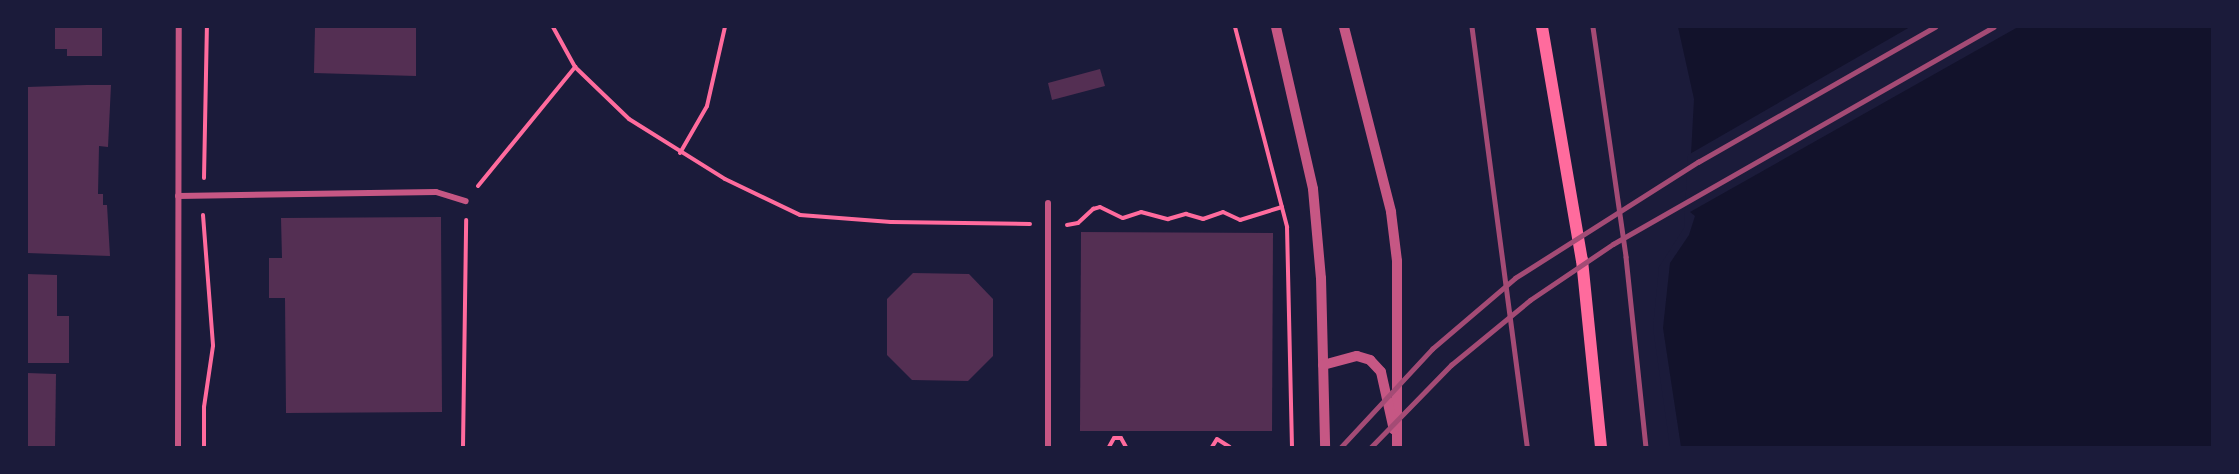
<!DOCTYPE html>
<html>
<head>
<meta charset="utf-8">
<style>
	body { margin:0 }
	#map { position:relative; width:2239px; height:474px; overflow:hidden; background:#1b1b3a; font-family:Manrope,sans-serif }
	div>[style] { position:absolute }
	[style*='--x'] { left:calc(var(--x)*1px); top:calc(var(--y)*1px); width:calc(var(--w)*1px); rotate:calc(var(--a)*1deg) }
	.water>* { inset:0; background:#12122b }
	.pier>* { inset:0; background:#1b1b3a }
	.building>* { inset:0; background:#542f53 }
	.path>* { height:4px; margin:-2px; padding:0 2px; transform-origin:2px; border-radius:2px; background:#ff6b9d }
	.minor>* { height:6px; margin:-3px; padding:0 3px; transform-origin:3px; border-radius:3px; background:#c65784 }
	.tertiary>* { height:10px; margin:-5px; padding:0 5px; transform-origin:5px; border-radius:5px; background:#c65784 }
	.secondary>* { height:12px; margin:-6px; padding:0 6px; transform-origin:6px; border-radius:6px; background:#ff6b9d }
	.rail>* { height:4.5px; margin:-2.25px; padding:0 2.25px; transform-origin:2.25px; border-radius:2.25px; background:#a44b75 }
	span { translate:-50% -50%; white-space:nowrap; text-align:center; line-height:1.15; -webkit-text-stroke:6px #1b1b3a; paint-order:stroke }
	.frame { position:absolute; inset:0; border:28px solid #1b1b3a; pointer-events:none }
</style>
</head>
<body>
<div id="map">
	<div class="water">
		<i style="clip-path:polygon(1678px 27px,2212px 27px,2212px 447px,1673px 447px,1656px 328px,1662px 268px,1687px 229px,1694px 99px)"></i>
	</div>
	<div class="pier">
		<i style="clip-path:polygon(1910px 27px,2018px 27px,1690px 212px,1695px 216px,1689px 235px,1670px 263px,1663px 328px,1681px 447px,1670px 447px,1653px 328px,1659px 267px,1684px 228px,1688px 155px)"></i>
	</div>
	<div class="building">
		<i style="clip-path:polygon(55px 27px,102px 27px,102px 56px,67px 56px,67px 49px,55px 49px)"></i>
		<i style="clip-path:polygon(315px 27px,416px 27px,416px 76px,314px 73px)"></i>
		<i style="clip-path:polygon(1100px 69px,1105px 86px,1052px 100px,1048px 83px)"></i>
		<i style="clip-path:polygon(87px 85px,111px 85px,108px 147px,99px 146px,98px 194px,103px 194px,103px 205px,107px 205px,110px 256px,27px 253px,27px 87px)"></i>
		<i style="clip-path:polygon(441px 217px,442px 412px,286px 413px,285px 298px,269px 298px,269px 258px,282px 258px,281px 218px)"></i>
		<i style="clip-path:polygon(1081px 232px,1273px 233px,1272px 431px,1080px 431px)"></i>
		<i style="clip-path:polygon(913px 273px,969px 274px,993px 299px,993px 356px,968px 381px,912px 380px,887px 355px,887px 299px)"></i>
		<i style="clip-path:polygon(27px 274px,57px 275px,57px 316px,69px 316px,69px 363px,27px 363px)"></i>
		<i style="clip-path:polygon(27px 373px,56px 374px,55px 447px,27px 447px)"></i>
	</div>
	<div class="path">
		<i style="--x:553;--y:27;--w:46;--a:61.2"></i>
		<i style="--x:575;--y:67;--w:75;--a:43.9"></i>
		<i style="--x:629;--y:119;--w:113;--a:32"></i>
		<i style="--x:725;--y:179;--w:83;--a:25.6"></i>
		<i style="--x:800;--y:215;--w:91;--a:4.4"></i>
		<i style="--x:891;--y:222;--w:139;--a:0.8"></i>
		<i style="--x:1235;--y:27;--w:207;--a:75.4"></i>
		<i style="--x:1287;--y:227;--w:220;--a:88.7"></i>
		<i style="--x:680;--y:153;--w:54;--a:-60.1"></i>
		<i style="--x:707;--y:106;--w:81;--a:-77.2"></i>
		<i style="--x:204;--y:178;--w:151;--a:-88.9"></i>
		<i style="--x:478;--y:186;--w:154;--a:-50.8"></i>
		<i style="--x:203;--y:215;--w:131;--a:85.6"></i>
		<i style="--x:213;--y:346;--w:62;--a:98.4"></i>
		<i style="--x:204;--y:407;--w:40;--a:90"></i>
		<i style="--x:1067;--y:225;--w:11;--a:-10"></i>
		<i style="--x:1078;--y:223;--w:21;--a:-43"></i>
		<i style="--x:1093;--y:209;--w:7;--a:-16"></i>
		<i style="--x:1100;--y:207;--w:25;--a:26"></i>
		<i style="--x:1123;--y:218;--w:19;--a:-18"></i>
		<i style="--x:1141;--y:212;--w:28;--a:15"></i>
		<i style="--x:1168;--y:219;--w:19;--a:-16"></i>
		<i style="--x:1186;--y:214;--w:18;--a:16"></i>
		<i style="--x:1203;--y:219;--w:21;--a:-19"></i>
		<i style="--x:1223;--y:212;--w:19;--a:25"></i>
		<i style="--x:1240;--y:220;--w:44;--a:-17.2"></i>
		<i style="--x:463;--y:447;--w:227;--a:-89.2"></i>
		<i style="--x:1109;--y:447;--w:10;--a:-61"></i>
		<i style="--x:1114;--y:438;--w:7;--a:0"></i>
		<i style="--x:1121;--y:438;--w:10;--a:61"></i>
		<i style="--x:1212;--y:447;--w:9;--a:-58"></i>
		<i style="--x:1217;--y:439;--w:15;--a:32"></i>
	</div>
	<div class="minor">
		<i style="--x:178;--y:196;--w:258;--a:-0.9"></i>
		<i style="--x:436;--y:192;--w:31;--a:17"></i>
		<i style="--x:178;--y:447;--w:420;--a:-89.9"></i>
		<i style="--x:1048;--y:447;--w:244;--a:-90"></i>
	</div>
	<div class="tertiary">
		<i style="--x:1276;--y:27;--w:166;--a:77.1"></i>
		<i style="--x:1313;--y:189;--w:89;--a:84.9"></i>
		<i style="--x:1321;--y:278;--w:169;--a:88.6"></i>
		<i style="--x:1344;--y:27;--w:191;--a:75.7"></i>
		<i style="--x:1391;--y:212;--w:49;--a:83"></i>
		<i style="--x:1397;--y:261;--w:186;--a:90"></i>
		<i style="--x:1323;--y:365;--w:35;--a:-15"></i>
		<i style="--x:1357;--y:356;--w:14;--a:17"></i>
		<i style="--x:1370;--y:360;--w:16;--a:47"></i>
		<i style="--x:1381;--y:372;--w:59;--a:77.4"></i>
	</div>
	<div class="secondary">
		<i style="--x:1542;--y:27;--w:236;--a:80.3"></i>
		<i style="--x:1582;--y:260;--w:188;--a:84.2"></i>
	</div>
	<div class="rail">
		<i style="--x:1472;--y:27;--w:424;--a:82.5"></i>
		<i style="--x:1593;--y:27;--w:232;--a:81.8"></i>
		<i style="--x:1626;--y:257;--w:191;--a:84"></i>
		<i style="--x:1341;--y:447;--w:134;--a:-47.1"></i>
		<i style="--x:1432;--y:349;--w:109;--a:-40.5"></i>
		<i style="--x:1515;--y:278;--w:217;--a:-32.4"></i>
		<i style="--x:1698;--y:162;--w:273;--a:-29.7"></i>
		<i style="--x:1371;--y:447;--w:115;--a:-45.7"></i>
		<i style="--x:1451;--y:365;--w:102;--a:-39.4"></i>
		<i style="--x:1530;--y:300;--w:100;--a:-34"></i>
		<i style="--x:1613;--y:244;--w:438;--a:-29.7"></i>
	</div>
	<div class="frame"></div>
</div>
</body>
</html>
